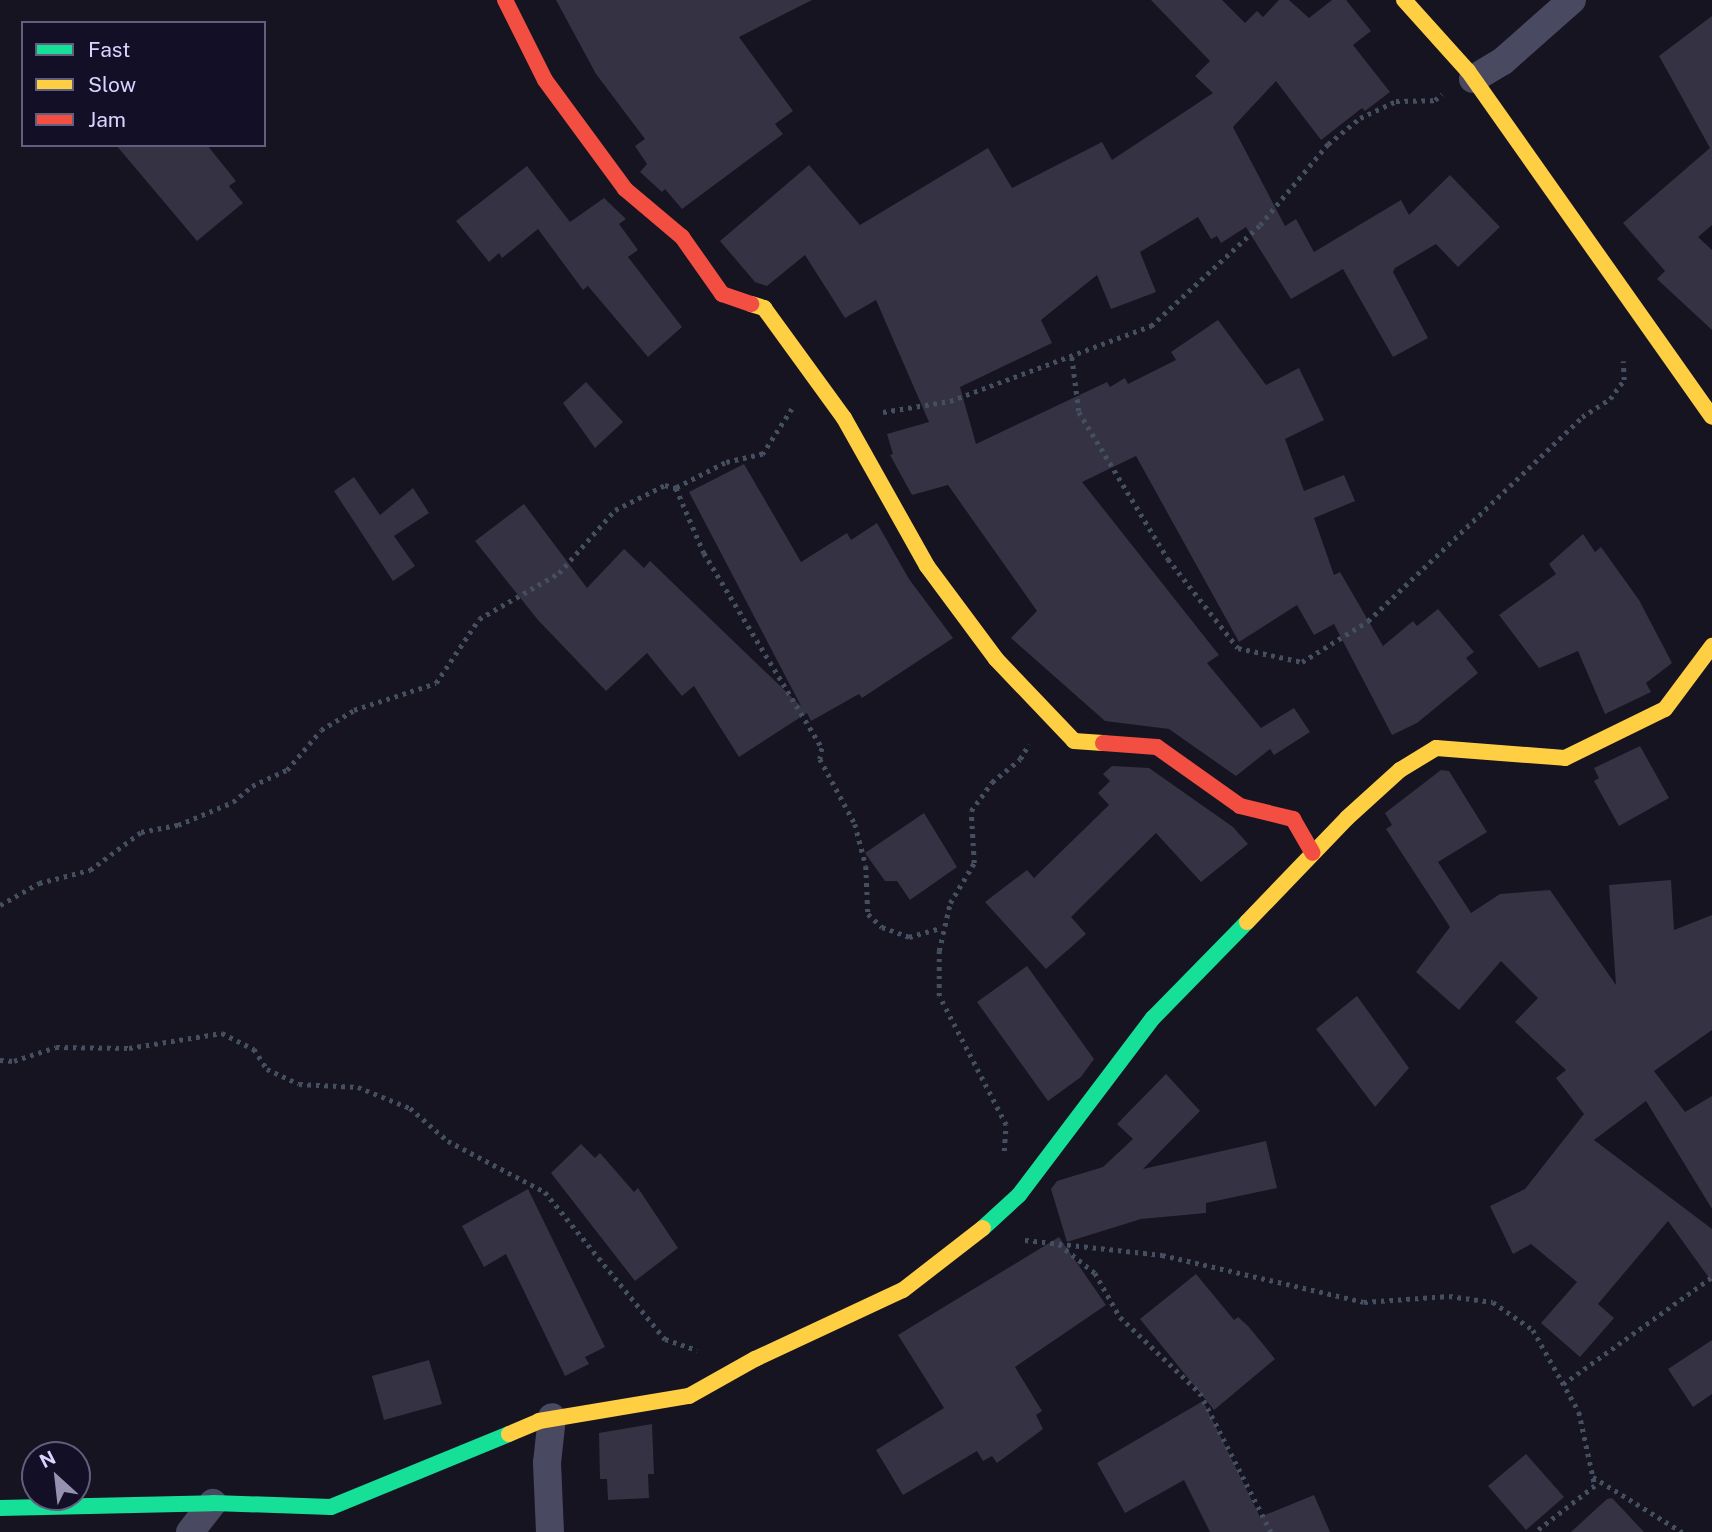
<!DOCTYPE html>
<html>
<head>
<meta charset="utf-8">
<style>
	body { margin:0 }
	#map { position:relative; width:1712px; height:1532px; overflow:hidden; background:#161421; font-family:"Public Sans",sans-serif }
	div>[style] { position:absolute }
	[style*='--x'] { left:calc(var(--x)*1px); top:calc(var(--y)*1px); width:calc(var(--w)*1px); rotate:calc(var(--a)*1deg) }
	.building>* { inset:0; background:#343243 }
	.path>* { height:4.5px; margin-top:-2.25px; transform-origin:0; background:repeating-linear-gradient(90deg,#44505f 0 3.5px,transparent 0 8.5px) }
	.street>* { height:28px; margin:-14px; padding:0 14px; transform-origin:14px; border-radius:14px; background:#4a4962 }
	.fast>* { height:16px; margin:-8px; padding:0 8px; transform-origin:8px; border-radius:8px; background:#16e098 }
	.slow>* { height:16px; margin:-8px; padding:0 8px; transform-origin:8px; border-radius:8px; background:#ffcf43 }
	.jam>* { height:16px; margin:-8px; padding:0 8px; transform-origin:8px; border-radius:8px; background:#f24e42 }
	span { translate:-50% -50%; white-space:nowrap; text-align:center; line-height:1.15; -webkit-text-stroke:5px #130f26; paint-order:stroke }
	.legend { position:absolute; left:21px; top:21px; width:245px; height:126px; box-sizing:border-box; background:#130f26; border:2px solid #625e7d; margin:0; padding:9px 12px; list-style:none; font-size:21px; color:#d9d4ff }
	.legend li { display:flex; align-items:center; gap:14px; height:35px }
	.legend b { width:35px; border:2px solid #625e7d }
	.north { position:absolute; left:21px; top:1441px; width:70px; height:70px; box-sizing:border-box; background:#130f26; border:2px solid #625e7d; border-radius:50%; rotate:333deg; font-size:19px; font-weight:700; line-height:28px; text-align:center; color:#d9d4ff }
	.north::after { content:''; display:block; margin:auto; width:24px; height:32px; background:#9591b1; clip-path:polygon(50% 0,100% 100%,50% 72%,0 100%) }
</style>
</head>
<body>
<div id="map">
	<div class="building">
		<i style="clip-path:polygon(556px 0,812px 0,739px 37px,793px 111px,775px 124px,783px 134px,682px 209px,665px 189px,662px 192px,640px 172px,647px 164px,635px 146px,645px 139px,596px 74px)"></i>
		<i style="clip-path:polygon(1151px 0,1222px 0,1245px 23px,1257px 11px,1263px 17px,1279px 0,1289px 0,1309px 18px,1332px 0,1346px 0,1371px 31px,1353px 45px,1390px 92px,1365px 111px,1362px 108px,1321px 140px,1276px 81px,1233px 127px,1285px 226px,1296px 219px,1314px 252px,1401px 200px,1409px 215px,1450px 175px,1500px 227px,1458px 267px,1436px 244px,1395px 268px,1393px 272px,1428px 338px,1393px 357px,1343px 269px,1291px 299px,1246px 227px,1221px 243px,1217px 236px,1211px 239px,1198px 217px,1140px 252px,1156px 292px,1111px 309px,1097px 275px,1041px 320px,1052px 343px,960px 387px,976px 444px,1107px 382px,1110px 387px,1125px 378px,1128px 384px,1176px 360px,1171px 352px,1218px 320px,1266px 385px,1299px 368px,1324px 420px,1285px 439px,1304px 491px,1344px 475px,1355px 501px,1314px 518px,1334px 575px,1340px 572px,1383px 646px,1413px 621px,1417px 626px,1438px 609px,1474px 652px,1466px 658px,1478px 673px,1417px 723px,1392px 735px,1334px 624px,1314px 635px,1297px 605px,1239px 642px,1136px 456px,1082px 482px,1219px 655px,1207px 663px,1261px 728px,1294px 708px,1310px 732px,1274px 755px,1270px 749px,1236px 776px,1169px 729px,1105px 721px,1011px 638px,1037px 611px,948px 485px,912px 495px,890px 455px,893px 454px,887px 434px,929px 422px,876px 300px,845px 318px,805px 255px,767px 286px,755px 282px,720px 241px,809px 165px,860px 225px,988px 148px,1012px 188px,1102px 142px,1112px 160px,1213px 93px,1195px 76px,1210px 61px)"></i>
		<i style="clip-path:polygon(1712px 16px,1712px 225px,1698px 237px,1712px 250px,1712px 330px,1657px 279px,1665px 271px,1623px 223px,1710px 148px,1659px 56px)"></i>
		<i style="clip-path:polygon(116px 145px,207px 145px,236px 181px,229px 186px,243px 203px,197px 241px)"></i>
		<i style="clip-path:polygon(527px 166px,570px 222px,604px 198px,626px 219px,619px 224px,638px 250px,628px 257px,682px 327px,648px 357px,588px 286px,583px 290px,538px 229px,502px 258px,499px 253px,489px 262px,456px 221px)"></i>
		<i style="clip-path:polygon(586px 382px,623px 422px,595px 448px,563px 403px)"></i>
		<i style="clip-path:polygon(744px 464px,801px 562px,847px 533px,851px 540px,877px 523px,909px 579px,953px 638px,862px 698px,859px 694px,811px 721px,807px 713px,739px 757px,694px 686px,682px 696px,647px 653px,606px 691px,538px 620px,475px 541px,524px 504px,587px 588px,624px 549px,644px 568px,650px 561px,801px 706px,689px 492px)"></i>
		<i style="clip-path:polygon(354px 477px,380px 515px,413px 488px,429px 513px,394px 536px,415px 566px,393px 581px,334px 491px)"></i>
		<i style="clip-path:polygon(1583px 534px,1595px 552px,1601px 547px,1639px 600px,1672px 663px,1646px 683px,1651px 692px,1605px 714px,1578px 651px,1539px 668px,1499px 615px,1556px 574px,1549px 564px)"></i>
		<i style="clip-path:polygon(1640px 746px,1669px 798px,1619px 826px,1594px 781px,1599px 778px,1594px 768px)"></i>
		<i style="clip-path:polygon(1112px 766px,1149px 768px,1233px 827px,1248px 844px,1201px 882px,1156px 833px,1071px 917px,1086px 934px,1046px 969px,985px 902px,1027px 870px,1034px 878px,1109px 805px,1098px 793px,1110px 781px,1103px 774px)"></i>
		<i style="clip-path:polygon(1441px 770px,1449px 771px,1487px 832px,1438px 862px,1471px 913px,1500px 894px,1550px 890px,1616px 985px,1609px 885px,1671px 880px,1674px 930px,1712px 915px,1712px 1030px,1654px 1071px,1685px 1112px,1712px 1096px,1712px 1209px,1646px 1101px,1594px 1140px,1712px 1229px,1712px 1282px,1668px 1221px,1598px 1304px,1614px 1318px,1580px 1357px,1541px 1323px,1577px 1282px,1531px 1244px,1513px 1254px,1490px 1206px,1525px 1189px,1584px 1114px,1556px 1078px,1566px 1070px,1515px 1022px,1538px 998px,1501px 961px,1459px 1010px,1416px 972px,1450px 927px,1386px 829px,1392px 825px,1385px 813px)"></i>
		<i style="clip-path:polygon(924px 813px,957px 867px,910px 900px,897px 881px,885px 881px,865px 853px)"></i>
		<i style="clip-path:polygon(1027px 966px,1094px 1059px,1081px 1077px,1048px 1101px,977px 1002px)"></i>
		<i style="clip-path:polygon(1357px 996px,1409px 1068px,1375px 1107px,1316px 1029px)"></i>
		<i style="clip-path:polygon(1166px 1074px,1200px 1111px,1143px 1169px,1266px 1141px,1277px 1188px,1206px 1203px,1206px 1213px,1141px 1219px,1067px 1242px,1051px 1189px,1057px 1181px,1103px 1167px,1133px 1139px,1117px 1124px)"></i>
		<i style="clip-path:polygon(581px 1144px,595px 1158px,600px 1153px,634px 1192px,638px 1188px,678px 1248px,635px 1281px,551px 1173px)"></i>
		<i style="clip-path:polygon(528px 1189px,605px 1347px,585px 1357px,589px 1364px,565px 1376px,506px 1254px,484px 1267px,462px 1226px)"></i>
		<i style="clip-path:polygon(1059px 1237px,1106px 1305px,1015px 1367px,1042px 1411px,1036px 1415px,1043px 1429px,997px 1463px,992px 1456px,983px 1461px,977px 1451px,903px 1495px,876px 1450px,944px 1408px,898px 1335px)"></i>
		<i style="clip-path:polygon(1196px 1274px,1234px 1320px,1238px 1317px,1248px 1326px,1275px 1359px,1214px 1410px,1140px 1319px)"></i>
		<i style="clip-path:polygon(1712px 1340px,1712px 1394px,1693px 1407px,1668px 1369px)"></i>
		<i style="clip-path:polygon(429px 1360px,442px 1404px,384px 1420px,372px 1376px)"></i>
		<i style="clip-path:polygon(1203px 1401px,1260px 1517px,1314px 1495px,1330px 1532px,1210px 1532px,1184px 1480px,1125px 1513px,1097px 1463px)"></i>
		<i style="clip-path:polygon(652px 1424px,654px 1474px,648px 1474px,649px 1498px,608px 1500px,607px 1479px,600px 1479px,599px 1433px)"></i>
		<i style="clip-path:polygon(1526px 1454px,1564px 1497px,1526px 1530px,1488px 1486px)"></i>
		<i style="clip-path:polygon(1612px 1498px,1644px 1532px,1571px 1532px,1607px 1499px)"></i>
	</div>
	<div class="path">
		<i style="--x:1072;--y:357;--w:55;--a:82.7"></i>
		<i style="--x:1079;--y:412;--w:172;--a:58.8"></i>
		<i style="--x:1168;--y:559;--w:113;--a:51.8"></i>
		<i style="--x:1238;--y:648;--w:66;--a:12.3"></i>
		<i style="--x:1302;--y:662;--w:78;--a:-31.8"></i>
		<i style="--x:1368;--y:621;--w:296;--a:-43.6"></i>
		<i style="--x:1582;--y:417;--w:33;--a:-33"></i>
		<i style="--x:1610;--y:399;--w:24;--a:-54"></i>
		<i style="--x:1624;--y:380;--w:19;--a:-93"></i>
		<i style="--x:792;--y:409;--w:54;--a:122.8"></i>
		<i style="--x:763;--y:454;--w:39;--a:167"></i>
		<i style="--x:725;--y:463;--w:55;--a:153"></i>
		<i style="--x:676;--y:488;--w:71;--a:66.7"></i>
		<i style="--x:704;--y:553;--w:228;--a:58.8"></i>
		<i style="--x:822;--y:748;--w:11;--a:100"></i>
		<i style="--x:820;--y:759;--w:74;--a:61.7"></i>
		<i style="--x:855;--y:824;--w:43;--a:75.3"></i>
		<i style="--x:866;--y:866;--w:48;--a:87.6"></i>
		<i style="--x:868;--y:914;--w:19;--a:43"></i>
		<i style="--x:882;--y:927;--w:29;--a:20"></i>
		<i style="--x:909;--y:937;--w:33;--a:-16"></i>
		<i style="--x:883;--y:412;--w:68;--a:-9.3"></i>
		<i style="--x:950;--y:401;--w:215;--a:-20.5"></i>
		<i style="--x:1151;--y:326;--w:149;--a:-42.8"></i>
		<i style="--x:1260;--y:225;--w:106;--a:-50"></i>
		<i style="--x:1328;--y:144;--w:41;--a:-39.1"></i>
		<i style="--x:1360;--y:118;--w:40;--a:-25"></i>
		<i style="--x:1396;--y:101;--w:39;--a:-1"></i>
		<i style="--x:1435;--y:100;--w:9;--a:-41"></i>
		<i style="--x:0;--y:905;--w:45;--a:-29.4"></i>
		<i style="--x:39;--y:883;--w:53;--a:-14.3"></i>
		<i style="--x:90;--y:870;--w:64;--a:-36.7"></i>
		<i style="--x:141;--y:832;--w:38;--a:-11"></i>
		<i style="--x:178;--y:825;--w:60;--a:-22.7"></i>
		<i style="--x:233;--y:802;--w:25;--a:-40"></i>
		<i style="--x:252;--y:786;--w:38;--a:-25"></i>
		<i style="--x:287;--y:770;--w:52;--a:-49.6"></i>
		<i style="--x:321;--y:730;--w:39;--a:-31"></i>
		<i style="--x:354;--y:710;--w:86;--a:-18.2"></i>
		<i style="--x:436;--y:683;--w:77;--a:-56.1"></i>
		<i style="--x:479;--y:619;--w:92;--a:-29.9"></i>
		<i style="--x:559;--y:573;--w:84;--a:-48.4"></i>
		<i style="--x:615;--y:510;--w:56;--a:-26.6"></i>
		<i style="--x:665;--y:485;--w:11;--a:15"></i>
		<i style="--x:0;--y:1060;--w:14;--a:4"></i>
		<i style="--x:14;--y:1061;--w:44;--a:-18.4"></i>
		<i style="--x:56;--y:1047;--w:73;--a:0.8"></i>
		<i style="--x:129;--y:1048;--w:94;--a:-9.2"></i>
		<i style="--x:222;--y:1033;--w:36;--a:27"></i>
		<i style="--x:254;--y:1049;--w:24;--a:57"></i>
		<i style="--x:267;--y:1069;--w:35;--a:25"></i>
		<i style="--x:299;--y:1084;--w:59;--a:2.9"></i>
		<i style="--x:358;--y:1087;--w:56;--a:22"></i>
		<i style="--x:410;--y:1108;--w:50;--a:41"></i>
		<i style="--x:448;--y:1141;--w:110;--a:27.7"></i>
		<i style="--x:545;--y:1192;--w:190;--a:50.8"></i>
		<i style="--x:665;--y:1339;--w:34;--a:19"></i>
		<i style="--x:1004;--y:1151;--w:26;--a:-86"></i>
		<i style="--x:1006;--y:1125;--w:145;--a:-117.4"></i>
		<i style="--x:939;--y:996;--w:45;--a:-90"></i>
		<i style="--x:939;--y:951;--w:49;--a:-77.1"></i>
		<i style="--x:950;--y:903;--w:47;--a:-59"></i>
		<i style="--x:974;--y:863;--w:52;--a:-93.3"></i>
		<i style="--x:971;--y:811;--w:36;--a:-54"></i>
		<i style="--x:992;--y:782;--w:36;--a:-39"></i>
		<i style="--x:1020;--y:759;--w:17;--a:-59"></i>
		<i style="--x:1025;--y:1240;--w:138;--a:6.2"></i>
		<i style="--x:1162;--y:1255;--w:207;--a:13.1"></i>
		<i style="--x:1364;--y:1302;--w:85;--a:-4"></i>
		<i style="--x:1449;--y:1296;--w:44;--a:7.8"></i>
		<i style="--x:1493;--y:1302;--w:49;--a:35"></i>
		<i style="--x:1533;--y:1330;--w:94;--a:60.7"></i>
		<i style="--x:1579;--y:1412;--w:76;--a:77.8"></i>
		<i style="--x:1595;--y:1486;--w:75;--a:142.1"></i>
		<i style="--x:1059;--y:1244;--w:46;--a:38.9"></i>
		<i style="--x:1095;--y:1273;--w:51;--a:60.4"></i>
		<i style="--x:1120;--y:1317;--w:110;--a:43.5"></i>
		<i style="--x:1200;--y:1393;--w:156;--a:62.9"></i>
		<i style="--x:1563;--y:1384;--w:183;--a:-35.7"></i>
		<i style="--x:1593;--y:1477;--w:105;--a:31.7"></i>
	</div>
	<div class="street">
		<i style="--x:1473;--y:79;--w:35;--a:-31"></i>
		<i style="--x:1503;--y:61;--w:92;--a:-41.5"></i>
		<i style="--x:190;--y:1532;--w:37;--a:-52"></i>
		<i style="--x:550;--y:1532;--w:69;--a:-92.5"></i>
		<i style="--x:547;--y:1463;--w:46;--a:-83.8"></i>
	</div>
	<div class="fast">
		<i style="--x:983;--y:1228;--w:49;--a:-42.5"></i>
		<i style="--x:1019;--y:1195;--w:222;--a:-52.9"></i>
		<i style="--x:1153;--y:1018;--w:134;--a:-45.6"></i>
		<i style="--x:0;--y:1508;--w:213;--a:-1.3"></i>
		<i style="--x:213;--y:1503;--w:118;--a:1.9"></i>
		<i style="--x:331;--y:1507;--w:192;--a:-22.3"></i>
	</div>
	<div class="slow">
		<i style="--x:1404;--y:0;--w:96;--a:48"></i>
		<i style="--x:1468;--y:71;--w:423;--a:54.8"></i>
		<i style="--x:751;--y:304;--w:14;--a:17"></i>
		<i style="--x:764;--y:308;--w:136;--a:54"></i>
		<i style="--x:844;--y:418;--w:170;--a:60.7"></i>
		<i style="--x:927;--y:566;--w:116;--a:53.4"></i>
		<i style="--x:996;--y:659;--w:113;--a:46.4"></i>
		<i style="--x:1074;--y:741;--w:29;--a:4"></i>
		<i style="--x:1247;--y:922;--w:144;--a:-46.1"></i>
		<i style="--x:1347;--y:818;--w:72;--a:-42.2"></i>
		<i style="--x:1400;--y:770;--w:42;--a:-31.4"></i>
		<i style="--x:1436;--y:748;--w:129;--a:4.4"></i>
		<i style="--x:1565;--y:758;--w:111;--a:-26.1"></i>
		<i style="--x:1665;--y:709;--w:79;--a:-53.3"></i>
		<i style="--x:509;--y:1434;--w:33;--a:-23"></i>
		<i style="--x:539;--y:1421;--w:152;--a:-9.5"></i>
		<i style="--x:689;--y:1396;--w:76;--a:-29.3"></i>
		<i style="--x:755;--y:1359;--w:163;--a:-25"></i>
		<i style="--x:903;--y:1290;--w:101;--a:-37.8"></i>
	</div>
	<div class="jam">
		<i style="--x:505;--y:0;--w:89;--a:63.4"></i>
		<i style="--x:545;--y:80;--w:135;--a:53.7"></i>
		<i style="--x:625;--y:189;--w:75;--a:40.1"></i>
		<i style="--x:682;--y:237;--w:70;--a:54.9"></i>
		<i style="--x:722;--y:294;--w:31;--a:19"></i>
		<i style="--x:1103;--y:743;--w:54;--a:4.2"></i>
		<i style="--x:1157;--y:747;--w:102;--a:35.4"></i>
		<i style="--x:1240;--y:806;--w:55;--a:13.8"></i>
		<i style="--x:1293;--y:819;--w:39;--a:60"></i>
	</div>
	<ul class="legend">
	<li><b style="height:9px;background:#16e098"></b>Fast</li>
	<li><b style="height:9px;background:#ffcf43"></b>Slow</li>
	<li><b style="height:9px;background:#f24e42"></b>Jam</li>
	</ul>
	<div class="north">N</div>
</div>
</body>
</html>
